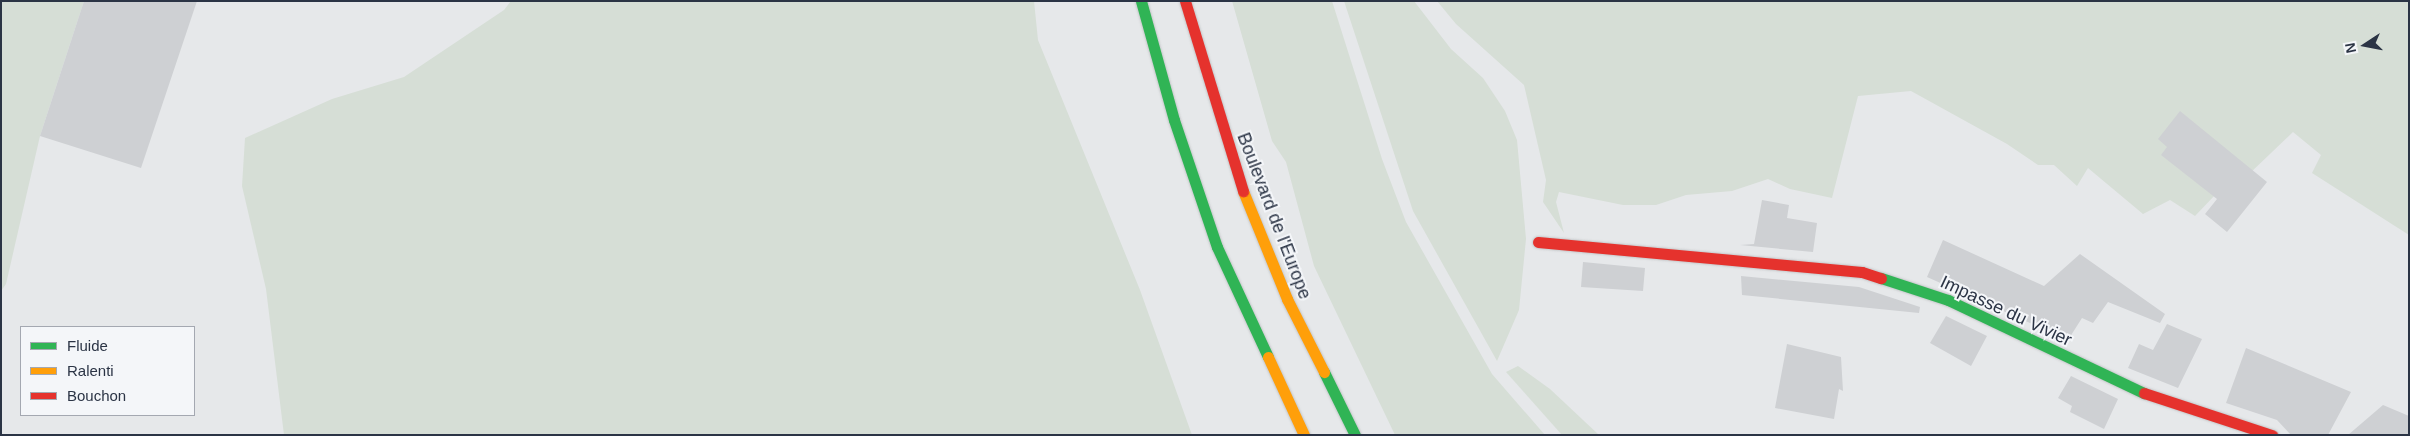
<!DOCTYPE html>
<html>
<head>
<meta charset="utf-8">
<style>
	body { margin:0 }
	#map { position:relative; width:2410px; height:436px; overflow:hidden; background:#e6e8ea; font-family:Helvetica,sans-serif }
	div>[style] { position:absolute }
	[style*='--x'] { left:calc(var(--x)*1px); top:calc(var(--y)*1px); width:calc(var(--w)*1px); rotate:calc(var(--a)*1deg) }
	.green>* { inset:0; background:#d6ded6 }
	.building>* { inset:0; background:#ced0d3 }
	.roads { filter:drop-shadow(0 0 1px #c4c6c8) drop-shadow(0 0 1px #c4c6c8) }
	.fast>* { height:11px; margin:-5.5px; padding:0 5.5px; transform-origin:5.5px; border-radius:5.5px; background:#30b455 }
	.slow>* { height:11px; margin:-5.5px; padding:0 5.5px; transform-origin:5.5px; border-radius:5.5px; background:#ff9f0a }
	.jam>* { height:11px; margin:-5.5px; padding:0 5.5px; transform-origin:5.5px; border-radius:5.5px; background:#e5322d }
	span { translate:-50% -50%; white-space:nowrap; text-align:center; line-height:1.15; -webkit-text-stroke:4px #f4f6f9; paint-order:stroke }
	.street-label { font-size:18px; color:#2b3445 }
	.frame { position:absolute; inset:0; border:2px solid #2b3445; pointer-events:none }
	.legend { position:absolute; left:20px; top:326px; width:175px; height:90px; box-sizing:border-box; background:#f4f6f9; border:1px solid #a4a8b1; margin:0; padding:6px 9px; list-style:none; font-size:15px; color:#2b3445 }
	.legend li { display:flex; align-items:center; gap:10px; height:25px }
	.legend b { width:25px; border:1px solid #a4a8b1 }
	.north { position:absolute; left:2340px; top:20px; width:50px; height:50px; -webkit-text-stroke:4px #f4f6f9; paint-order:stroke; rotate:259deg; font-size:14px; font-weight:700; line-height:20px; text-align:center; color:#2b3445 }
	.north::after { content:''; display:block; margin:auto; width:18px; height:22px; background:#2b3445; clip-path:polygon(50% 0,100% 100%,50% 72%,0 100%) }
</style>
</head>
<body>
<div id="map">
	<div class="green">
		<i style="clip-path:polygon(1px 1px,84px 1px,40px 136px,6px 284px,1px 291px)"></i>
		<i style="clip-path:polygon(511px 1px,1034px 1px,1038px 40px,1140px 290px,1192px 435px,284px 435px,266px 289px,242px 186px,245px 138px,332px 99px,404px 77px,504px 10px)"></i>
		<i style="clip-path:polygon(1232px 1px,1332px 1px,1382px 159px,1406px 222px,1492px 374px,1545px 435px,1395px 435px,1314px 266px,1286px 162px,1272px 141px)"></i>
		<i style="clip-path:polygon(1344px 1px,1414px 1px,1451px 49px,1483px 78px,1505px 111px,1517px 140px,1526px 239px,1519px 310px,1497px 361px,1413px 211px)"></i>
		<i style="clip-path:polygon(1437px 1px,2409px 1px,2409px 235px,2312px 173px,2321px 155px,2293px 132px,2248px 175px,2238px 171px,2195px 216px,2170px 200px,2143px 214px,2088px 168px,2077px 186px,2054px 165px,2038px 165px,2007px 144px,1911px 91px,1858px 96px,1832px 198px,1790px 189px,1768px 179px,1732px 191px,1686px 195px,1656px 205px,1623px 205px,1559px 192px,1556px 202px,1564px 233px,1543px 202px,1546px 180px,1524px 85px,1456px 24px)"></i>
		<i style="clip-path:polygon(1518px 366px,1550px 389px,1599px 435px,1562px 435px,1506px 372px)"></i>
	</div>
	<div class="building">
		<i style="clip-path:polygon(84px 1px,197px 1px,141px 168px,40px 136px)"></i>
		<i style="clip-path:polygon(2180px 111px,2267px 182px,2227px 232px,2205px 214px,2217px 199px,2161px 155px,2167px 147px,2158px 139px)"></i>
		<i style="clip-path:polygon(1762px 200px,1789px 205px,1787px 218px,1817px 223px,1813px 252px,1740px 245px,1754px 244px)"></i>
		<i style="clip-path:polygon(1943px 240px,2044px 286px,2080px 254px,2165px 314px,2160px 323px,2108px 302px,2093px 323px,2082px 318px,2068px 340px,1927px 277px)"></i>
		<i style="clip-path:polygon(1583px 262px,1645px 268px,1643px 291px,1581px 287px)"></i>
		<i style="clip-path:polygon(1741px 276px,1859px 287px,1920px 307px,1919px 313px,1742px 295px)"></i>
		<i style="clip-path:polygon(1946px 316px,1987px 336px,1971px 366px,1930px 343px)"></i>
		<i style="clip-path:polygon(2167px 324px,2202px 339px,2178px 388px,2128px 368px,2139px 344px,2153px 350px)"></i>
		<i style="clip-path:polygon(1787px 344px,1841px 357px,1843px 391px,1839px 389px,1834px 419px,1775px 408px)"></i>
		<i style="clip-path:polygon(2246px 348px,2351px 392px,2328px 435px,2291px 435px,2277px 420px,2226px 403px)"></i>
		<i style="clip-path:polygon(2071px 376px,2118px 399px,2104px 429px,2070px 412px,2072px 406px,2058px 398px)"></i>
		<i style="clip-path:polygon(2383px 405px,2409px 416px,2409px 435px,2348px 435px)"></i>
	</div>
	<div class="roads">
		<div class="fast">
			<i style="--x:1141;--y:1;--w:123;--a:74.5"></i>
			<i style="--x:1174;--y:120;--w:134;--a:71.3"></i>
			<i style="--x:1217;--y:247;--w:121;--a:65.1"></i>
			<i style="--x:1881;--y:278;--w:71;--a:18.2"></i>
			<i style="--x:1948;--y:300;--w:217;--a:25.4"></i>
			<i style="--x:1324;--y:372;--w:70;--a:63.8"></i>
		</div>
		<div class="slow">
			<i style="--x:1243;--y:191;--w:117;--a:67.8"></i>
			<i style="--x:1287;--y:299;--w:82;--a:63.1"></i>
			<i style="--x:1268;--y:357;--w:86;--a:65.2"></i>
		</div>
		<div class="jam">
			<i style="--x:1185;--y:1;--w:199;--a:73"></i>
			<i style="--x:1538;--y:242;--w:325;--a:5.3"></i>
			<i style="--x:1862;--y:272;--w:20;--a:18"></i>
			<i style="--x:2144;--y:393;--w:135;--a:18.2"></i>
		</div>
	</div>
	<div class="street-label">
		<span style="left:1274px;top:216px;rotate:69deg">Boulevard de l'Europe</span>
		<span style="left:2006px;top:311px;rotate:25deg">Impasse du Vivier</span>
	</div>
	<div class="frame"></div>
	<ul class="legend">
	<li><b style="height:6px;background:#30b455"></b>Fluide</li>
	<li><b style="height:6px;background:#ff9f0a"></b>Ralenti</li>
	<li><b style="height:6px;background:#e5322d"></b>Bouchon</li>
	</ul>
	<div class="north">N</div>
</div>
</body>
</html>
